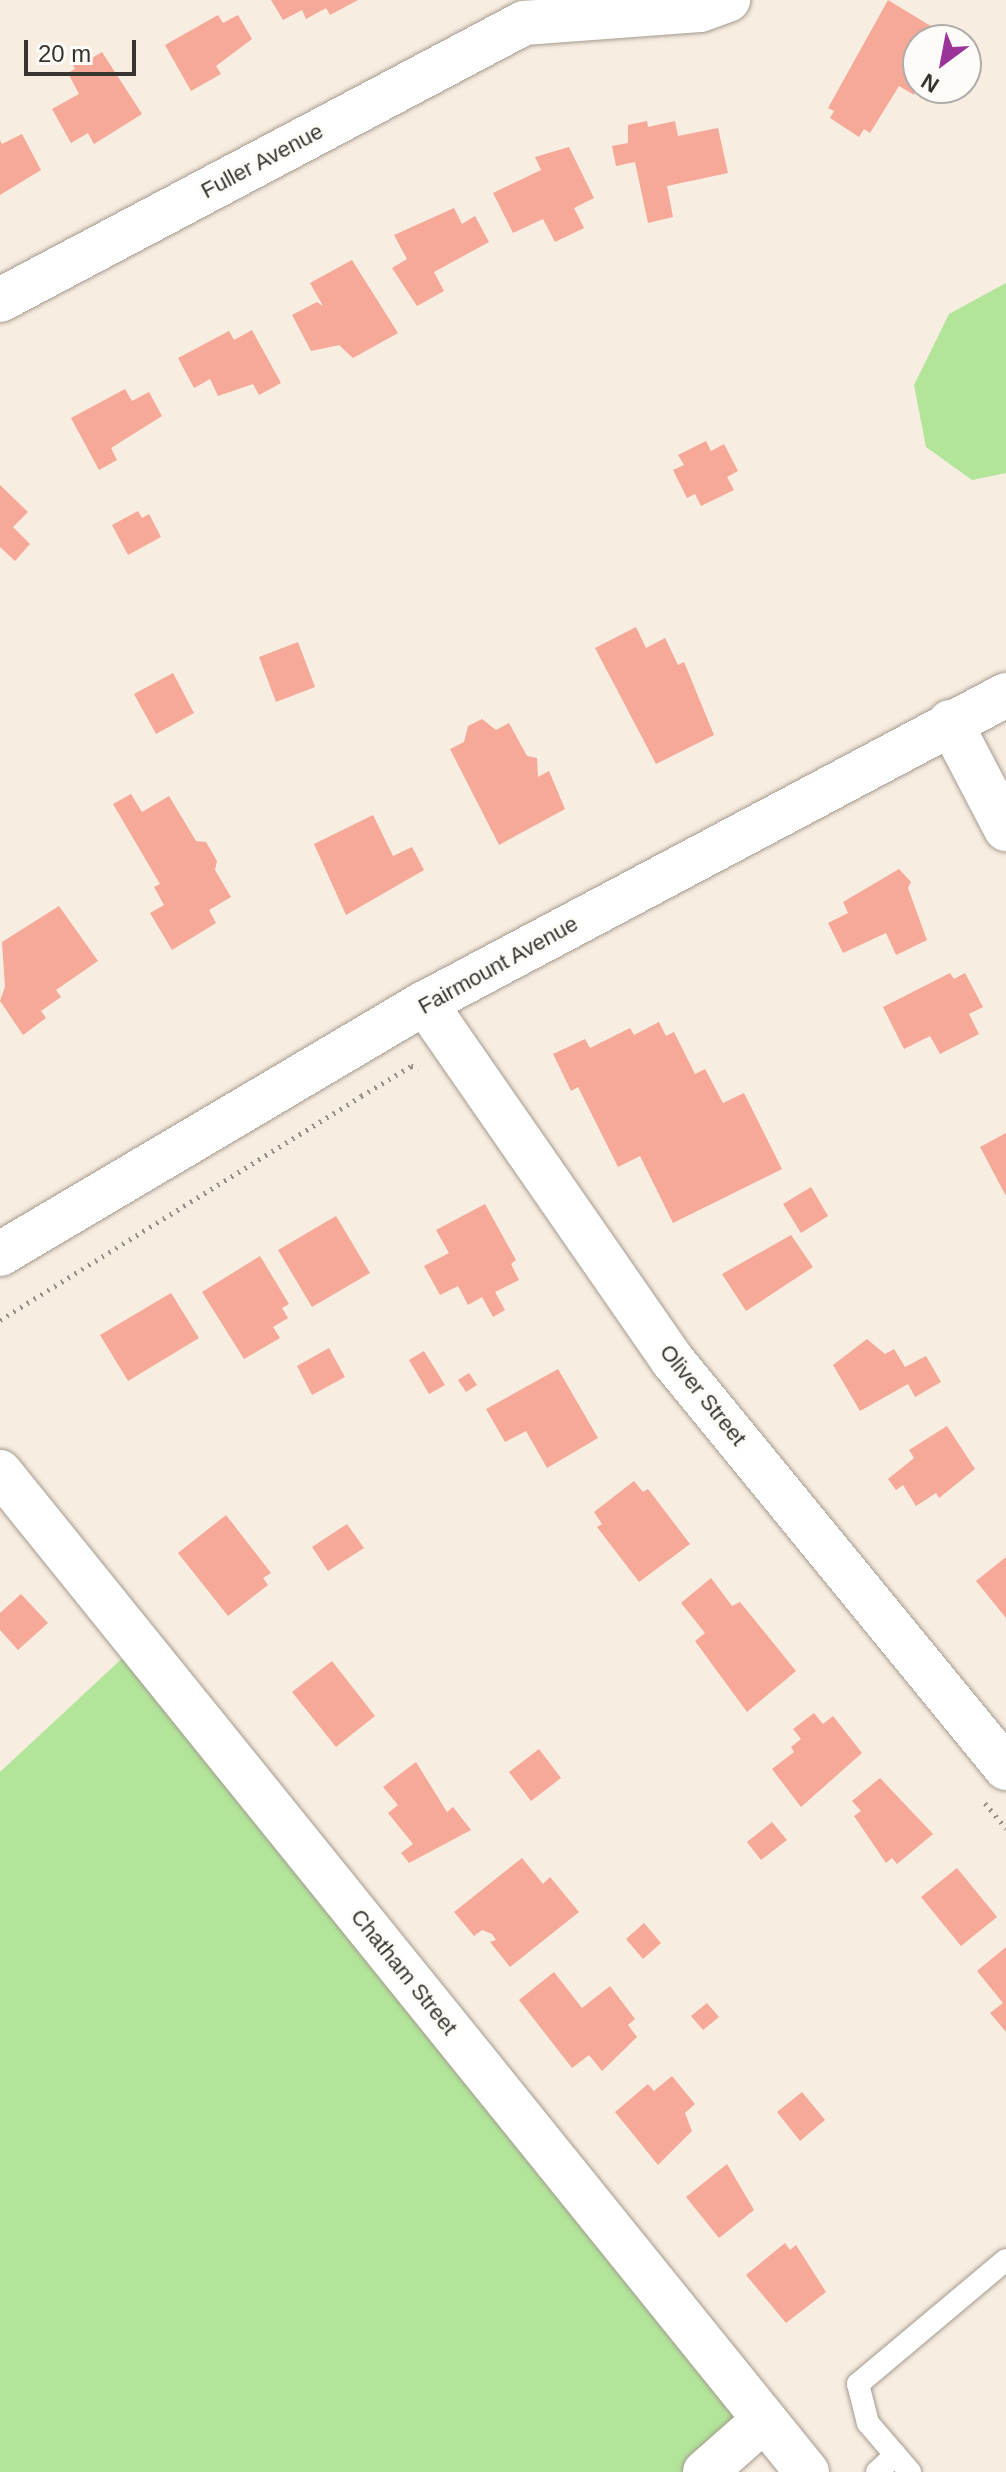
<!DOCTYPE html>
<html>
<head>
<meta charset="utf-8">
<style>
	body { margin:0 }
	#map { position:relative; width:1006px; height:2472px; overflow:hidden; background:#f7ede1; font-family:Helvetica,sans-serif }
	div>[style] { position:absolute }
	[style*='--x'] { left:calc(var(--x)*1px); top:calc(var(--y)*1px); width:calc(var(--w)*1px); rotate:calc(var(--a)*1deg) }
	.green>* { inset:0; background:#b2e59a }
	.building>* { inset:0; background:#f6a899 }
	.path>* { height:5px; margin-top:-2.5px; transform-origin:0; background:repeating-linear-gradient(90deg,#968f87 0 2px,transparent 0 8px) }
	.roads { filter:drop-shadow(0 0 2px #a49a8f) drop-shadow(0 0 2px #a49a8f) }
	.lane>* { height:22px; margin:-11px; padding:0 11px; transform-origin:11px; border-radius:11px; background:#fff }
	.street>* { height:44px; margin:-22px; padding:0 22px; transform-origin:22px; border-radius:22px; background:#fff }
	.secondary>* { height:44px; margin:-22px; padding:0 22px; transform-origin:22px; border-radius:22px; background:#fff }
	span { translate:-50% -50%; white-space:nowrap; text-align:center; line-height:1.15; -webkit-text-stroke:6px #fefcf9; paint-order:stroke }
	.street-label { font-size:22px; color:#383430 }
	.north { position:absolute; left:902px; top:24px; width:80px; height:80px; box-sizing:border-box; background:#fefcf9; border:2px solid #afaca9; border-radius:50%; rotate:212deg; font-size:22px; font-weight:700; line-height:32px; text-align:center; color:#383430 }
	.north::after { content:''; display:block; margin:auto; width:28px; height:36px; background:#9a3499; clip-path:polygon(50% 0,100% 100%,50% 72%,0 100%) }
	.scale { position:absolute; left:24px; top:40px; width:112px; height:36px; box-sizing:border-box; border:4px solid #383430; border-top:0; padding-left:10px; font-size:24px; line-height:28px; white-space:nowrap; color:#383430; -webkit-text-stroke:6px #fefcf9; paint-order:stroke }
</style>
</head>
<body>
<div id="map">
	<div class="green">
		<i style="clip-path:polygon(1006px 283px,1006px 473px,972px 480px,926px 447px,914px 385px,949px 314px)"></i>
		<i style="clip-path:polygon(143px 1639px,758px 2425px,702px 2472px,0 2472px,0 1772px)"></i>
	</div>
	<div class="building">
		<i style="clip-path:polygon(271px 0,358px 0,330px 15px,326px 8px,306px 19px,302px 10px,283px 20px)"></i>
		<i style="clip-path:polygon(888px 0,934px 28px,927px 40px,918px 40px,914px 95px,899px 86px,870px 133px,864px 129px,859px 137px,830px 118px,834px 111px,828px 108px)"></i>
		<i style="clip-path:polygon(218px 15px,223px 23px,238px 15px,252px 39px,216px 66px,221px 74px,191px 91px,165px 45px)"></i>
		<i style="clip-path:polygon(102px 52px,142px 114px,94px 144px,88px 133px,71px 143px,52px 109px,79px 94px,68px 73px,75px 69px,70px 59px,82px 53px,87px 61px)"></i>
		<i style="clip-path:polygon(647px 121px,648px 127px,675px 121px,678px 136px,718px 128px,728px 173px,667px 186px,673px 217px,648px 223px,635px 162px,616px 166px,612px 146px,628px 143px,628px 125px)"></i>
		<i style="clip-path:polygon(22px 134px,41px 170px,0 195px,0 140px,2px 144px)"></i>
		<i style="clip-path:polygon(569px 147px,594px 198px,574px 208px,584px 228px,555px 242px,543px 219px,513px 233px,493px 193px,541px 170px,535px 157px)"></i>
		<i style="clip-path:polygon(454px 208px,462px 224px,475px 216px,489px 242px,434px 272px,444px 291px,417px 306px,392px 268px,407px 259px,394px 235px)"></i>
		<i style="clip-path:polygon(352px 260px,398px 333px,353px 358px,339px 345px,311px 351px,292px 315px,317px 302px,323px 306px,310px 283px)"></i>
		<i style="clip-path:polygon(252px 330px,281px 383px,259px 395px,253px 384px,218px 396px,210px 379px,194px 388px,178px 358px,229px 331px,234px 340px)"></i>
		<i style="clip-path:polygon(125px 389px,132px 401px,149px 392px,162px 416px,111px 448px,117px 460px,99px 470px,71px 418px)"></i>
		<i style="clip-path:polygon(706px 441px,711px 451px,724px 444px,738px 471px,727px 477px,734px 490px,701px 506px,695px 494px,687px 498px,673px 470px,684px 465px,678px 455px)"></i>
		<i style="clip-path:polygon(0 485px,28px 512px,13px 527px,30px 544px,15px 561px,0 547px)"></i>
		<i style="clip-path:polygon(138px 511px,142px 518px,149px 514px,161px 537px,128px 555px,112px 525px)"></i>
		<i style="clip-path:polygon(636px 627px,646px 648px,665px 638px,678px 665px,684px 662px,714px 735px,656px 764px,595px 648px)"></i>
		<i style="clip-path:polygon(298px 642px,315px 687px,276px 702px,259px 657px)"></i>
		<i style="clip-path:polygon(173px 673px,194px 713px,156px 734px,134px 694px)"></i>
		<i style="clip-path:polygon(482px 719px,496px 730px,509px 723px,527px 756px,537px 758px,538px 777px,549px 771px,565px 809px,499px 845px,450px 749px,464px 742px,468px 726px)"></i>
		<i style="clip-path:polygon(131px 794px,142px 812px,169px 796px,196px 841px,206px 842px,217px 861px,215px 870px,231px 897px,209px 910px,216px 923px,172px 950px,150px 913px,164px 905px,154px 887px,160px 884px,113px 804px)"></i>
		<i style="clip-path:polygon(373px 815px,393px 856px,412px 847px,424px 870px,346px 915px,314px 844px)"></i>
		<i style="clip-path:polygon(899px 869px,911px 882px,908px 888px,927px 940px,896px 955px,886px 933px,843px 953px,828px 923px,848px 913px,843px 902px)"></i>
		<i style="clip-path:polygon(59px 906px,98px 961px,56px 990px,61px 997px,41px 1011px,46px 1018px,23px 1035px,0 1001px,5px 987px,2px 942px)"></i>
		<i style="clip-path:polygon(950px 973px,954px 979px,965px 973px,983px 1007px,969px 1014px,979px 1034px,940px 1054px,930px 1036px,904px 1049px,883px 1007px)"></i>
		<i style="clip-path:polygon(659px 1022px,666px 1036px,674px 1032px,695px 1074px,705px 1069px,723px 1103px,744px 1093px,782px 1169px,673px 1223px,640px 1156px,618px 1167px,578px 1087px,571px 1091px,553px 1054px,585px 1039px,590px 1048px,630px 1028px,634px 1035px)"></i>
		<i style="clip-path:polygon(1006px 1133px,1006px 1196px,980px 1147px)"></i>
		<i style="clip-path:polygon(811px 1187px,828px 1216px,801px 1233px,783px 1204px)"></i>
		<i style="clip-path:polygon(485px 1204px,516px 1260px,511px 1264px,519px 1280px,495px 1292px,505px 1310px,493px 1317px,482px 1297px,468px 1305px,458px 1286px,440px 1295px,424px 1266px,449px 1253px,436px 1230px)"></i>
		<i style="clip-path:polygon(336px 1216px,370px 1273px,312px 1307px,278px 1250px)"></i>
		<i style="clip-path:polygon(791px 1235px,813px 1267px,746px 1311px,722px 1274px)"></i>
		<i style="clip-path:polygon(260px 1256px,289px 1304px,282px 1308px,288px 1318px,273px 1327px,280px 1338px,244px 1359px,202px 1292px)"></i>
		<i style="clip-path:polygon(171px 1293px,199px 1338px,128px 1381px,100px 1335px)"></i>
		<i style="clip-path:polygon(867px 1339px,885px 1354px,894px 1349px,905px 1367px,926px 1356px,941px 1382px,915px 1397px,908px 1384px,860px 1411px,833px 1365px)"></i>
		<i style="clip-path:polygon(329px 1348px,345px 1377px,312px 1395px,297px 1366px)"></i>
		<i style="clip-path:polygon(424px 1351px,445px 1385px,429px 1394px,409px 1360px)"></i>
		<i style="clip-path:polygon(558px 1369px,598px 1438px,547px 1468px,526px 1431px,505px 1442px,486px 1409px)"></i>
		<i style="clip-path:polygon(469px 1373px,477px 1385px,466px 1392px,458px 1380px)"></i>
		<i style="clip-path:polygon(947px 1426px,975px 1469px,939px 1498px,936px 1493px,916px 1506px,903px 1485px,896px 1490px,888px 1479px,914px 1458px,909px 1450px)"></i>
		<i style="clip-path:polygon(634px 1481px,643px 1492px,648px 1489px,690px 1544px,639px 1582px,597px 1527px,602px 1524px,594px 1512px)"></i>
		<i style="clip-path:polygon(226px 1515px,271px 1573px,263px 1578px,268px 1585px,228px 1616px,178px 1553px)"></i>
		<i style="clip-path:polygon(347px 1524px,364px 1548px,328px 1571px,312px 1547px)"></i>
		<i style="clip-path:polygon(1006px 1557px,1006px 1618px,976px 1581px)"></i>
		<i style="clip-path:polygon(711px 1578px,732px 1606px,740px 1602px,796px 1671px,747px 1712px,695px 1641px,705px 1633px,681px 1603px)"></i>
		<i style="clip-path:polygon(21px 1594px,48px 1623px,18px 1650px,0 1630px,0 1613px)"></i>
		<i style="clip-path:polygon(332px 1661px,375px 1716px,336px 1747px,292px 1692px)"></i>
		<i style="clip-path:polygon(814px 1713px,823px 1724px,833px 1716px,862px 1753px,801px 1807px,772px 1769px,794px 1752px,791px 1747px,801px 1739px,793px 1729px)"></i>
		<i style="clip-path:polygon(539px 1749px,561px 1778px,531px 1801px,509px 1772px)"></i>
		<i style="clip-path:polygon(416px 1762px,447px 1812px,453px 1807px,471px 1830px,409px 1863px,401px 1853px,413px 1844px,388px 1813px,398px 1805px,383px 1787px)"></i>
		<i style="clip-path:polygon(880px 1778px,933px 1834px,897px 1864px,892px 1858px,886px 1863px,854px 1816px,861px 1811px,852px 1801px)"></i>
		<i style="clip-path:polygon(772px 1822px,787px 1840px,761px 1860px,747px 1842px)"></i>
		<i style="clip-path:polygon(522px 1858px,543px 1884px,550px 1877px,579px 1912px,510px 1967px,490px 1942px,496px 1940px,492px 1934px,482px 1930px,474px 1936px,454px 1912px)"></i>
		<i style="clip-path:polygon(957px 1868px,997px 1917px,961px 1946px,921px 1897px)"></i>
		<i style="clip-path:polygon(644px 1923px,661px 1943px,643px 1959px,626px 1939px)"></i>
		<i style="clip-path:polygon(1006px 1947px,1006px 2032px,990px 2013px,1003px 2003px,977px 1971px)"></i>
		<i style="clip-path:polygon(554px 1972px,582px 2008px,610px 1986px,635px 2019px,628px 2025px,637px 2037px,602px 2071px,589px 2055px,572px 2068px,519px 2000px)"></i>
		<i style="clip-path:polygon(707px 2003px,719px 2017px,703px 2030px,691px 2016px)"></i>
		<i style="clip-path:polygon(672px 2076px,695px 2104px,685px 2113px,692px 2131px,658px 2165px,615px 2112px,648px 2084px,654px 2091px)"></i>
		<i style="clip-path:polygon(802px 2092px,825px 2120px,800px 2141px,777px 2112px)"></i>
		<i style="clip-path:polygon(727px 2164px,754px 2210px,719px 2238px,686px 2197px)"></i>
		<i style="clip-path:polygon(785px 2243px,790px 2250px,796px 2245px,826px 2292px,786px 2323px,746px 2275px)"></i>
	</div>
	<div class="path">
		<i style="--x:0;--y:1320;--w:425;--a:-31.8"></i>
		<i style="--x:361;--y:1096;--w:58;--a:-31"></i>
		<i style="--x:411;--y:1066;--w:8;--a:14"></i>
		<i style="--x:985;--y:1803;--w:33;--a:50"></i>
	</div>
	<div class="roads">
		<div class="lane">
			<i style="--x:877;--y:2472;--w:25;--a:-43"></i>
			<i style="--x:910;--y:2472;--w:65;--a:-130.6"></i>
			<i style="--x:868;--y:2423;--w:40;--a:-104.4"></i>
			<i style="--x:858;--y:2384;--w:193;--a:-40"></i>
		</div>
		<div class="street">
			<i style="--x:0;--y:300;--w:593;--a:-27.86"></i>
			<i style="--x:524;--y:23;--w:176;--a:-4.2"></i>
			<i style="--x:700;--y:10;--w:30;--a:-20"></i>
			<i style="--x:950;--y:722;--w:121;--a:62.4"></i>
			<i style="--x:425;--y:1003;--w:436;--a:55.3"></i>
			<i style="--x:673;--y:1361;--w:526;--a:50.71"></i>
			<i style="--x:0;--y:1472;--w:1285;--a:51.1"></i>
			<i style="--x:705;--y:2472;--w:79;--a:-41.4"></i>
		</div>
		<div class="secondary">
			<i style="--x:0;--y:1254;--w:494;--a:-30.6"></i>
			<i style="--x:425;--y:1003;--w:658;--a:-27.93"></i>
		</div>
	</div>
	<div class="street-label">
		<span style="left:262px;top:161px;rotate:-28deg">Fuller Avenue</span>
		<span style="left:498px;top:965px;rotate:-29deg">Fairmount Avenue</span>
		<span style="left:703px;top:1395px;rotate:51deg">Oliver Street</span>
		<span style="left:404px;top:1972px;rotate:51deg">Chatham Street</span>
	</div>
	<div class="north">N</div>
	<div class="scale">20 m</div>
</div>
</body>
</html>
